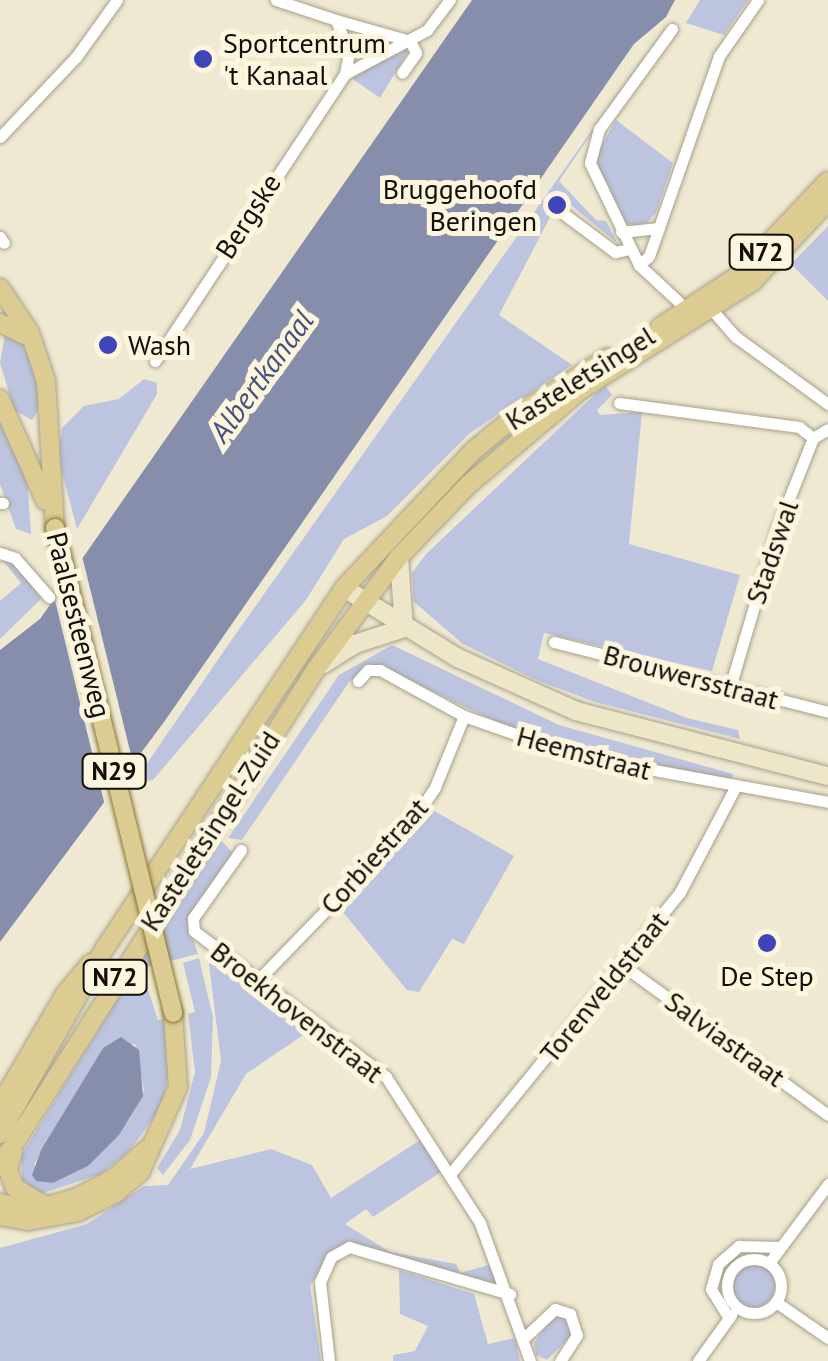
<!DOCTYPE html>
<html>
<head>
<meta charset="utf-8">
<style>
	body { margin:0 }
	#map { position:relative; width:828px; height:1361px; overflow:hidden; background:#efe9d2; font-family:"PT Sans",sans-serif }
	div>[style] { position:absolute }
	[style*='--x'] { left:calc(var(--x)*1px); top:calc(var(--y)*1px); width:calc(var(--w)*1px); rotate:calc(var(--a)*1deg) }
	.green>* { inset:0; background:#bdc4e0 }
	.round { border-radius:50% }
	.water>* { inset:0; background:#878eab }
	.pier>* { inset:0; background:#efe9d2 }
	.roads { filter:drop-shadow(0 0 2px #a7a18c) drop-shadow(0 0 2px #a7a18c) }
	.street>* { height:11px; margin:-5.5px; padding:0 5.5px; transform-origin:5.5px; border-radius:5.5px; background:#fff }
	.street>.ring { margin:-5.5px; padding:0; box-sizing:content-box; background:none; border:11px solid #fff; border-radius:50% }
	.secondary>* { height:18px; margin:-9px; padding:0 9px; transform-origin:9px; border-radius:9px; background:#eee6c8 }
	.primary>* { height:18px; margin:-9px; padding:0 9px; transform-origin:9px; border-radius:9px; background:#dccc91 }
	.bridges { filter:drop-shadow(0 0 2px #867432) drop-shadow(0 0 2px #867432) }
	.primary-bridge>* { height:18px; margin:-9px; padding:0 9px; transform-origin:9px; border-radius:9px; background:#dccc91 }
	.dots>* { width:28px; height:28px; translate:-50% -50%; box-sizing:border-box; border:5px solid #fdf6df; border-radius:50% }
	span { translate:-50% -50%; white-space:nowrap; text-align:center; line-height:1.15; -webkit-text-stroke:10px #fdf6df; paint-order:stroke }
	.shield-label span { padding:2px 8px; background:#fdf6df; border:2px solid; border-radius:8px; -webkit-text-stroke-width:0 }
	.shield-label { font-size:25px; color:#120f08; font-weight:700 }
	.poi-label { font-size:28px; color:#120f08 }
	.left { translate:0 -50%; text-align:left }
	.right { translate:-100% -50%; text-align:right }
	.street-label { font-size:28px; color:#120f08 }
	.water-label { font-size:30px; color:#48507d; font-style:italic }
</style>
</head>
<body>
<div id="map">
	<div class="green">
		<i style="clip-path:polygon(700px 0,748px 0,724px 35px,686px 23px)"></i>
		<i style="clip-path:polygon(410px 48px,380px 98px,350px 77px,357px 72px)"></i>
		<i style="clip-path:polygon(648px 51px,559px 181px,596px 220px,606px 221px,617px 243px,566px 201px,557px 204px,499px 315px,572px 365px,470px 433px,387px 516px,344px 539px,306px 600px,153px 780px,143px 781px,139px 775px,228px 645px)"></i>
		<i style="clip-path:polygon(616px 120px,673px 163px,656px 213px,642px 228px,624px 222px,598px 168px,597px 153px)"></i>
		<i style="clip-path:polygon(828px 226px,828px 301px,791px 264px)"></i>
		<i style="clip-path:polygon(5px 333px,21px 339px,32px 365px,41px 406px,32px 420px,14px 410px,0 363px)"></i>
		<i style="clip-path:polygon(144px 379px,157px 383px,157px 394px,77px 529px,58px 457px,62px 428px,84px 406px,119px 399px)"></i>
		<i style="clip-path:polygon(605px 385px,612px 395px,597px 410px,600px 415px,642px 412px,629px 544px,740px 575px,712px 671px,544px 633px,538px 659px,687px 718px,738px 730px,740px 739px,595px 702px,536px 680px,463px 644px,414px 602px,412px 573px,426px 554px)"></i>
		<i style="clip-path:polygon(0 422px,27px 477px,31px 534px,16px 529px,0 484px)"></i>
		<i style="clip-path:polygon(0 557px,15px 563px,41px 599px,0 639px,0 601px,21px 583px)"></i>
		<i style="clip-path:polygon(392px 645px,559px 725px,733px 774px,731px 781px,590px 754px,501px 724px,377px 665px,349px 682px,242px 840px,228px 838px,339px 675px)"></i>
		<i style="clip-path:polygon(429px 808px,514px 856px,464px 944px,452px 939px,419px 992px,407px 990px,338px 906px)"></i>
		<i style="clip-path:polygon(evenodd,218px 837px,234px 854px,187px 921px,198px 954px,141px 968px,158px 1020px,164px 1019px,167px 1028px,169px 1073px,161px 1108px,130px 1150px,101px 1174px,40px 1194px,22px 1180px,21px 1155px,218px 837px,135px 1044px,144px 1091px,129px 1120px,88px 1166px,53px 1183px,34px 1165px,41px 1151px,103px 1048px,135px 1044px)"></i>
		<i style="clip-path:polygon(216px 956px,315px 1027px,246px 1074px,190px 1169px,271px 1149px,312px 1165px,331px 1198px,423px 1138px,444px 1170px,373px 1217px,366px 1209px,345px 1224px,390px 1252px,456px 1264px,460px 1273px,492px 1264px,499px 1287px,348px 1243px,330px 1251px,310px 1286px,321px 1361px,0 1361px,0 1248px,87px 1224px,144px 1186px,168px 1185px,204px 1133px,221px 1061px,209px 964px)"></i>
		<i style="clip-path:polygon(199px 958px,213px 1017px,211px 1077px,190px 1140px,163px 1175px,157px 1168px,180px 1130px,195px 1072px,188px 1014px,195px 1012px,183px 963px)"></i>
		<i class="round" style="left:731px;top:1264px;width:44px;height:44px"></i>
		<i style="clip-path:polygon(399px 1270px,474px 1294px,488px 1344px,515px 1338px,520px 1361px,393px 1361px,393px 1355px,415px 1351px,428px 1326px,400px 1314px)"></i>
		<i style="clip-path:polygon(552px 1317px,568px 1318px,573px 1334px,547px 1360px,536px 1355px,534px 1343px)"></i>
	</div>
	<div class="water">
		<i style="clip-path:polygon(472px 0,675px 0,666px 17px,634px 44px,164px 722px,0 942px,0 650px,40px 619px)"></i>
		<i style="clip-path:polygon(121px 1037px,139px 1050px,143px 1096px,119px 1135px,88px 1166px,53px 1183px,36px 1181px,32px 1175px,41px 1150px,103px 1048px)"></i>
	</div>
	<div class="pier">
		<i style="clip-path:polygon(81px 552px,135px 771px,106px 810px,53px 592px)"></i>
	</div>
	<div class="roads">
		<div class="street">
			<i style="--x:276;--y:0;--w:63;--a:18.4"></i>
			<i style="--x:336;--y:20;--w:35;--a:68"></i>
			<i style="--x:349;--y:53;--w:21;--a:101"></i>
			<i style="--x:336;--y:20;--w:77;--a:15.8"></i>
			<i style="--x:410;--y:41;--w:13;--a:63"></i>
			<i style="--x:416;--y:53;--w:24;--a:125"></i>
			<i style="--x:672;--y:29;--w:124;--a:126.1"></i>
			<i style="--x:599;--y:129;--w:35;--a:105"></i>
			<i style="--x:590;--y:163;--w:113;--a:64.3"></i>
			<i style="--x:639;--y:265;--w:54;--a:42.8"></i>
			<i style="--x:0;--y:137;--w:110;--a:-46.5"></i>
			<i style="--x:76;--y:57;--w:70;--a:-54.3"></i>
			<i style="--x:564;--y:214;--w:64;--a:36.7"></i>
			<i style="--x:615;--y:252;--w:16;--a:-11"></i>
			<i style="--x:621;--y:232;--w:38;--a:-6"></i>
			<i style="--x:0;--y:237;--w:7;--a:56"></i>
			<i style="--x:639;--y:265;--w:13;--a:-42"></i>
			<i style="--x:649;--y:256;--w:212;--a:-70.7"></i>
			<i style="--x:719;--y:56;--w:68;--a:-55.1"></i>
			<i style="--x:713;--y:311;--w:35;--a:49"></i>
			<i style="--x:736;--y:337;--w:114;--a:36.1"></i>
			<i style="--x:155;--y:361;--w:344;--a:-56.5"></i>
			<i style="--x:345;--y:74;--w:93;--a:-28.2"></i>
			<i style="--x:427;--y:30;--w:38;--a:-53"></i>
			<i style="--x:619;--y:403;--w:182;--a:7.6"></i>
			<i style="--x:799;--y:427;--w:18;--a:38"></i>
			<i style="--x:0;--y:503;--w:3;--a:0"></i>
			<i style="--x:0;--y:553;--w:16;--a:18"></i>
			<i style="--x:15;--y:558;--w:52;--a:48.9"></i>
			<i style="--x:554;--y:642;--w:283;--a:14.3"></i>
			<i style="--x:358;--y:681;--w:15;--a:-48"></i>
			<i style="--x:368;--y:670;--w:12;--a:0"></i>
			<i style="--x:380;--y:670;--w:96;--a:28.7"></i>
			<i style="--x:464;--y:716;--w:121;--a:19.3"></i>
			<i style="--x:578;--y:756;--w:254;--a:10.4"></i>
			<i style="--x:731;--y:684;--w:162;--a:-73.5"></i>
			<i style="--x:777;--y:529;--w:98;--a:-68.4"></i>
			<i style="--x:813;--y:438;--w:17;--a:-31"></i>
			<i style="--x:241;--y:850;--w:83;--a:125.2"></i>
			<i style="--x:193;--y:918;--w:13;--a:86"></i>
			<i style="--x:194;--y:931;--w:241;--a:37.2"></i>
			<i style="--x:386;--y:1077;--w:174;--a:57.2"></i>
			<i style="--x:480;--y:1223;--w:147;--a:70.1"></i>
			<i style="--x:621;--y:964;--w:256;--a:36.1"></i>
			<i style="--x:259;--y:979;--w:221;--a:-45.9"></i>
			<i style="--x:413;--y:820;--w:40;--a:-56"></i>
			<i style="--x:435;--y:787;--w:77;--a:-67.8"></i>
			<i style="--x:451;--y:1173;--w:362;--a:-50.8"></i>
			<i style="--x:680;--y:892;--w:120;--a:-62.2"></i>
			<i class="ring" style="left:727px;top:1259px;width:43px;height:43px"></i>
			<i style="--x:769;--y:1263;--w:99;--a:-53.2"></i>
			<i style="--x:776;--y:1302;--w:63;--a:34.7"></i>
			<i style="--x:729;--y:1318;--w:34;--a:-122"></i>
			<i style="--x:711;--y:1289;--w:26;--a:-74"></i>
			<i style="--x:718;--y:1264;--w:28;--a:-41"></i>
			<i style="--x:739;--y:1246;--w:41;--a:1.4"></i>
			<i style="--x:524;--y:1338;--w:42;--a:-43.1"></i>
			<i style="--x:555;--y:1309;--w:16;--a:18"></i>
			<i style="--x:570;--y:1314;--w:22;--a:72"></i>
			<i style="--x:577;--y:1335;--w:31;--a:123"></i>
			<i style="--x:329;--y:1361;--w:80;--a:-96.5"></i>
			<i style="--x:320;--y:1282;--w:27;--a:-66"></i>
			<i style="--x:331;--y:1257;--w:21;--a:-29"></i>
			<i style="--x:349;--y:1247;--w:168;--a:16.3"></i>
			<i style="--x:698;--y:1361;--w:57;--a:-54.3"></i>
		</div>
		<div class="secondary">
			<i style="--x:399;--y:557;--w:71;--a:86"></i>
			<i style="--x:344;--y:588;--w:134;--a:31.6"></i>
			<i style="--x:458;--y:658;--w:129;--a:24.2"></i>
			<i style="--x:576;--y:711;--w:260;--a:14.5"></i>
			<i style="--x:323;--y:664;--w:38;--a:-32"></i>
			<i style="--x:355;--y:644;--w:52;--a:-18.1"></i>
		</div>
		<div class="primary">
			<i style="--x:0;--y:288;--w:54;--a:56.3"></i>
			<i style="--x:30;--y:333;--w:51;--a:71.6"></i>
			<i style="--x:46;--y:381;--w:147;--a:86.5"></i>
			<i style="--x:0;--y:323;--w:28;--a:26"></i>
			<i style="--x:660;--y:327;--w:95;--a:-33.4"></i>
			<i style="--x:739;--y:275;--w:129;--a:-46.6"></i>
			<i style="--x:0;--y:399;--w:111;--a:66"></i>
			<i style="--x:0;--y:1105;--w:129;--a:-59.6"></i>
			<i style="--x:65;--y:994;--w:40;--a:-50"></i>
			<i style="--x:0;--y:1134;--w:214;--a:-60.6"></i>
			<i style="--x:105;--y:948;--w:432;--a:-56.4"></i>
			<i style="--x:344;--y:588;--w:188;--a:-46.7"></i>
			<i style="--x:473;--y:451;--w:60;--a:-39.6"></i>
			<i style="--x:519;--y:413;--w:104;--a:-32"></i>
			<i style="--x:13;--y:1152;--w:19;--a:106"></i>
			<i style="--x:8;--y:1170;--w:19;--a:69"></i>
			<i style="--x:15;--y:1188;--w:34;--a:30"></i>
			<i style="--x:0;--y:1166;--w:589;--a:-57.55"></i>
			<i style="--x:316;--y:669;--w:139;--a:-53.5"></i>
			<i style="--x:399;--y:557;--w:101;--a:-46.2"></i>
			<i style="--x:469;--y:484;--w:148;--a:-40.1"></i>
			<i style="--x:582;--y:389;--w:201;--a:-32.2"></i>
			<i style="--x:752;--y:282;--w:111;--a:-46.8"></i>
			<i style="--x:0;--y:1203;--w:34;--a:12"></i>
			<i style="--x:33;--y:1210;--w:45;--a:-15.6"></i>
			<i style="--x:76;--y:1198;--w:43;--a:-27.8"></i>
			<i style="--x:114;--y:1178;--w:44;--a:-41.3"></i>
			<i style="--x:0;--y:1216;--w:28;--a:10"></i>
			<i style="--x:28;--y:1221;--w:51;--a:-10.2"></i>
			<i style="--x:78;--y:1212;--w:42;--a:-26.6"></i>
			<i style="--x:116;--y:1193;--w:32;--a:-41"></i>
			<i style="--x:140;--y:1172;--w:93;--a:-65.9"></i>
			<i style="--x:178;--y:1087;--w:74;--a:-93.9"></i>
		</div>
	</div>
	<div class="bridges">
		<div class="primary-bridge">
			<i style="--x:55;--y:528;--w:499;--a:76.3"></i>
		</div>
	</div>
	<div class="dots">
		<i style="left:203px;top:59px;background:#3f45b9"></i>
		<i style="left:557px;top:205px;background:#3f45b9"></i>
		<i style="left:108px;top:345px;background:#3f45b9"></i>
		<i style="left:767px;top:943px;background:#3f45b9"></i>
	</div>
	<div class="shield-label">
		<span style="left:761px;top:252px">N72</span>
		<span style="left:114px;top:771px">N29</span>
		<span style="left:115px;top:977px">N72</span>
	</div>
	<div class="poi-label">
		<span class="left" style="left:223px;top:59px">Sportcentrum<br>'t Kanaal</span>
		<span class="right" style="left:537px;top:205px">Bruggehoofd<br>Beringen</span>
		<span class="left" style="left:128px;top:345px">Wash</span>
		<span style="left:767px;top:976px">De Step</span>
	</div>
	<div class="street-label">
		<span style="left:248px;top:216px;rotate:-57deg">Bergske</span>
		<span style="left:580px;top:378px;rotate:-32deg">Kasteletsingel</span>
		<span style="left:772px;top:552px;rotate:-71deg">Stadswal</span>
		<span style="left:79px;top:625px;rotate:76deg">Paalsesteenweg</span>
		<span style="left:691px;top:677px;rotate:15deg">Brouwersstraat</span>
		<span style="left:584px;top:753px;rotate:15deg">Heemstraat</span>
		<span style="left:210px;top:831px;rotate:-57deg">Kasteletsingel-Zuid</span>
		<span style="left:374px;top:856px;rotate:-48deg">Corbiestraat</span>
		<span style="left:604px;top:987px;rotate:-51deg">Torenveldstraat</span>
		<span style="left:297px;top:1012px;rotate:38deg">Broekhovenstraat</span>
		<span style="left:725px;top:1039px;rotate:36deg">Salviastraat</span>
	</div>
	<div class="water-label">
		<span style="left:261px;top:376px;rotate:-54deg">Albertkanaal</span>
	</div>
</div>
</body>
</html>
